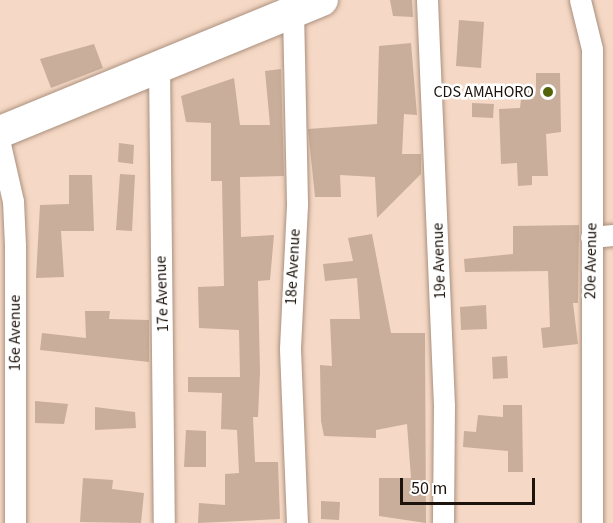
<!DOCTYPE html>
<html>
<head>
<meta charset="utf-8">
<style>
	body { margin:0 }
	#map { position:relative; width:613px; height:523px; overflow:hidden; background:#f5d8c5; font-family:"Source Sans 3",sans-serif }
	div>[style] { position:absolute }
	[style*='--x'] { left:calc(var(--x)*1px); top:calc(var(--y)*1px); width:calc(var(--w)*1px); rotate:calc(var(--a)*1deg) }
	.building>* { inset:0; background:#c9ae9b }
	.roads { filter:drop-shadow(0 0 2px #aa907e) drop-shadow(0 0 2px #aa907e) }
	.street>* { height:21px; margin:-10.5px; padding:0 10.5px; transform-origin:10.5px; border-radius:10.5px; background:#fff }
	.primary>* { height:32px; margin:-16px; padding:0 16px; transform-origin:16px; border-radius:16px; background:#fff }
	.dots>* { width:16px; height:16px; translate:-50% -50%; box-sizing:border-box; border:3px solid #fff; border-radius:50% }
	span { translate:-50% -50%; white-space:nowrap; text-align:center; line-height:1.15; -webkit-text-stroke:5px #fff; paint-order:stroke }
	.poi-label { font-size:16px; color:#1c130c }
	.right { translate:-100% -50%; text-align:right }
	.street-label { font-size:16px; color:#1c130c }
	.scale { position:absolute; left:400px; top:478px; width:135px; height:27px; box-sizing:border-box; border:3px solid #1c130c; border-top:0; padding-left:8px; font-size:18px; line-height:21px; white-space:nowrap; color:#1c130c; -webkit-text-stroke:4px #fff; paint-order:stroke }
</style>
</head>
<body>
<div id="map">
	<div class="building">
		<i style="clip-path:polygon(390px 0,412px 0,413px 17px,393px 16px)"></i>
		<i style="clip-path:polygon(459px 20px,484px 22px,481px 68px,456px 66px)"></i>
		<i style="clip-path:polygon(411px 43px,417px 115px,404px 114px,402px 154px,421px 154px,421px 174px,377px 218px,375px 177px,340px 175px,341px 197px,315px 197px,308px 129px,377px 124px,379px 46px)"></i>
		<i style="clip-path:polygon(94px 44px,103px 68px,51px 88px,40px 59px)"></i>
		<i style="clip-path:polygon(281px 69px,284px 176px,240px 177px,241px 237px,274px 235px,270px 280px,258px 281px,260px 372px,258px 417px,253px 417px,255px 462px,278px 462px,280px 519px,198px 523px,199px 503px,225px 505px,225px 474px,239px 473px,237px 430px,221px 429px,222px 393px,188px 392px,188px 377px,240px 377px,239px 330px,199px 328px,198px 287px,224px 286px,222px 181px,211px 181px,211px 123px,186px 122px,181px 96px,234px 78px,240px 125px,270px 125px,265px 71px)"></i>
		<i style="clip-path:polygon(536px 73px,560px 73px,561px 132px,546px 134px,548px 176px,532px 176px,532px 185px,518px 186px,517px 163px,501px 164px,499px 109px,520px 108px,522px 90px,536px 91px)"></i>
		<i style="clip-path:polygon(472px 103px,494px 104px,493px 118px,472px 117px)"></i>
		<i style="clip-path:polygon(119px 143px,134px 145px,133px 164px,118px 162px)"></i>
		<i style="clip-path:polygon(120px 174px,135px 175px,132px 231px,116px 230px)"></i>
		<i style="clip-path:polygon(69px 175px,92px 175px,94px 231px,61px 231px,64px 277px,36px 278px,40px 205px,69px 204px)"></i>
		<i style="clip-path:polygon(579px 225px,578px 303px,573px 303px,578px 344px,543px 348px,541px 328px,550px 327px,548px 271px,465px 272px,464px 259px,513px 254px,513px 226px)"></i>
		<i style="clip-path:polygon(372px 234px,391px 333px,425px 333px,426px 523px,379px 516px,379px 478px,411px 478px,407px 424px,376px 430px,376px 438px,324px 436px,321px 421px,320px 365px,332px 366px,330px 319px,360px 319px,357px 278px,325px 281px,323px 264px,353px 261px,348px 238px)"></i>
		<i style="clip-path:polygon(486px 305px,487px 329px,461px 330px,460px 307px)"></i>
		<i style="clip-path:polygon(85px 311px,110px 311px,109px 319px,149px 320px,149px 362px,40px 350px,42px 333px,86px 338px)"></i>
		<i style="clip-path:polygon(507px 356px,508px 378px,493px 379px,492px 357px)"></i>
		<i style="clip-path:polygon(35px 401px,68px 404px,64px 424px,35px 423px)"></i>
		<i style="clip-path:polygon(503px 405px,522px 405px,523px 472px,508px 472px,508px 451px,463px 447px,464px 431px,476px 432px,478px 415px,503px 417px)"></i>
		<i style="clip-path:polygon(95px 407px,135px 412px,136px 428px,95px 430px)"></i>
		<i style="clip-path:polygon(186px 430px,206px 431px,206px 467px,184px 467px)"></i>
		<i style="clip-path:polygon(83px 478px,113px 480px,112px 489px,144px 493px,141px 523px,80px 522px)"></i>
		<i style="clip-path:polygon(321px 501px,340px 502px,339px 520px,321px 519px)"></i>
	</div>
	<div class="roads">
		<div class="street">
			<i style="--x:427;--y:0;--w:406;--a:87.6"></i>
			<i style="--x:444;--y:406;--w:117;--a:90.5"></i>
			<i style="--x:580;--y:0;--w:50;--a:76.2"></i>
			<i style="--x:592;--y:49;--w:474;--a:90"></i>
			<i style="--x:293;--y:11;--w:194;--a:88.8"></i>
			<i style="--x:297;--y:205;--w:144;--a:92.8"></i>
			<i style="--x:290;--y:349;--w:174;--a:87.7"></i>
			<i style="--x:159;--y:65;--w:458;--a:89.4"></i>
			<i style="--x:0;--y:144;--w:58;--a:77.2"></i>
			<i style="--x:13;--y:201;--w:44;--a:87.4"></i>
			<i style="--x:15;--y:245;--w:278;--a:90"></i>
			<i style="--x:591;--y:237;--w:22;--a:-5"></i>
		</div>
		<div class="primary">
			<i style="--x:0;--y:132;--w:348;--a:-22.3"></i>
		</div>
	</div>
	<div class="dots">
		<i style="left:548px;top:92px;background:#53630a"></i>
	</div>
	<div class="poi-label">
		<span class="right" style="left:534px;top:92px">CDS AMAHORO</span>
	</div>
	<div class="street-label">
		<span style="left:439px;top:261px;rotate:-92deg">19e Avenue</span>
		<span style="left:591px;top:261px;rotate:-89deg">20e Avenue</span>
		<span style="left:293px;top:267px;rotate:-87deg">18e Avenue</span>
		<span style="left:162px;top:294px;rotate:-92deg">17e Avenue</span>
		<span style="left:15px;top:333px;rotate:-90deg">16e Avenue</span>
	</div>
	<div class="scale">50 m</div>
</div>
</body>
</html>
